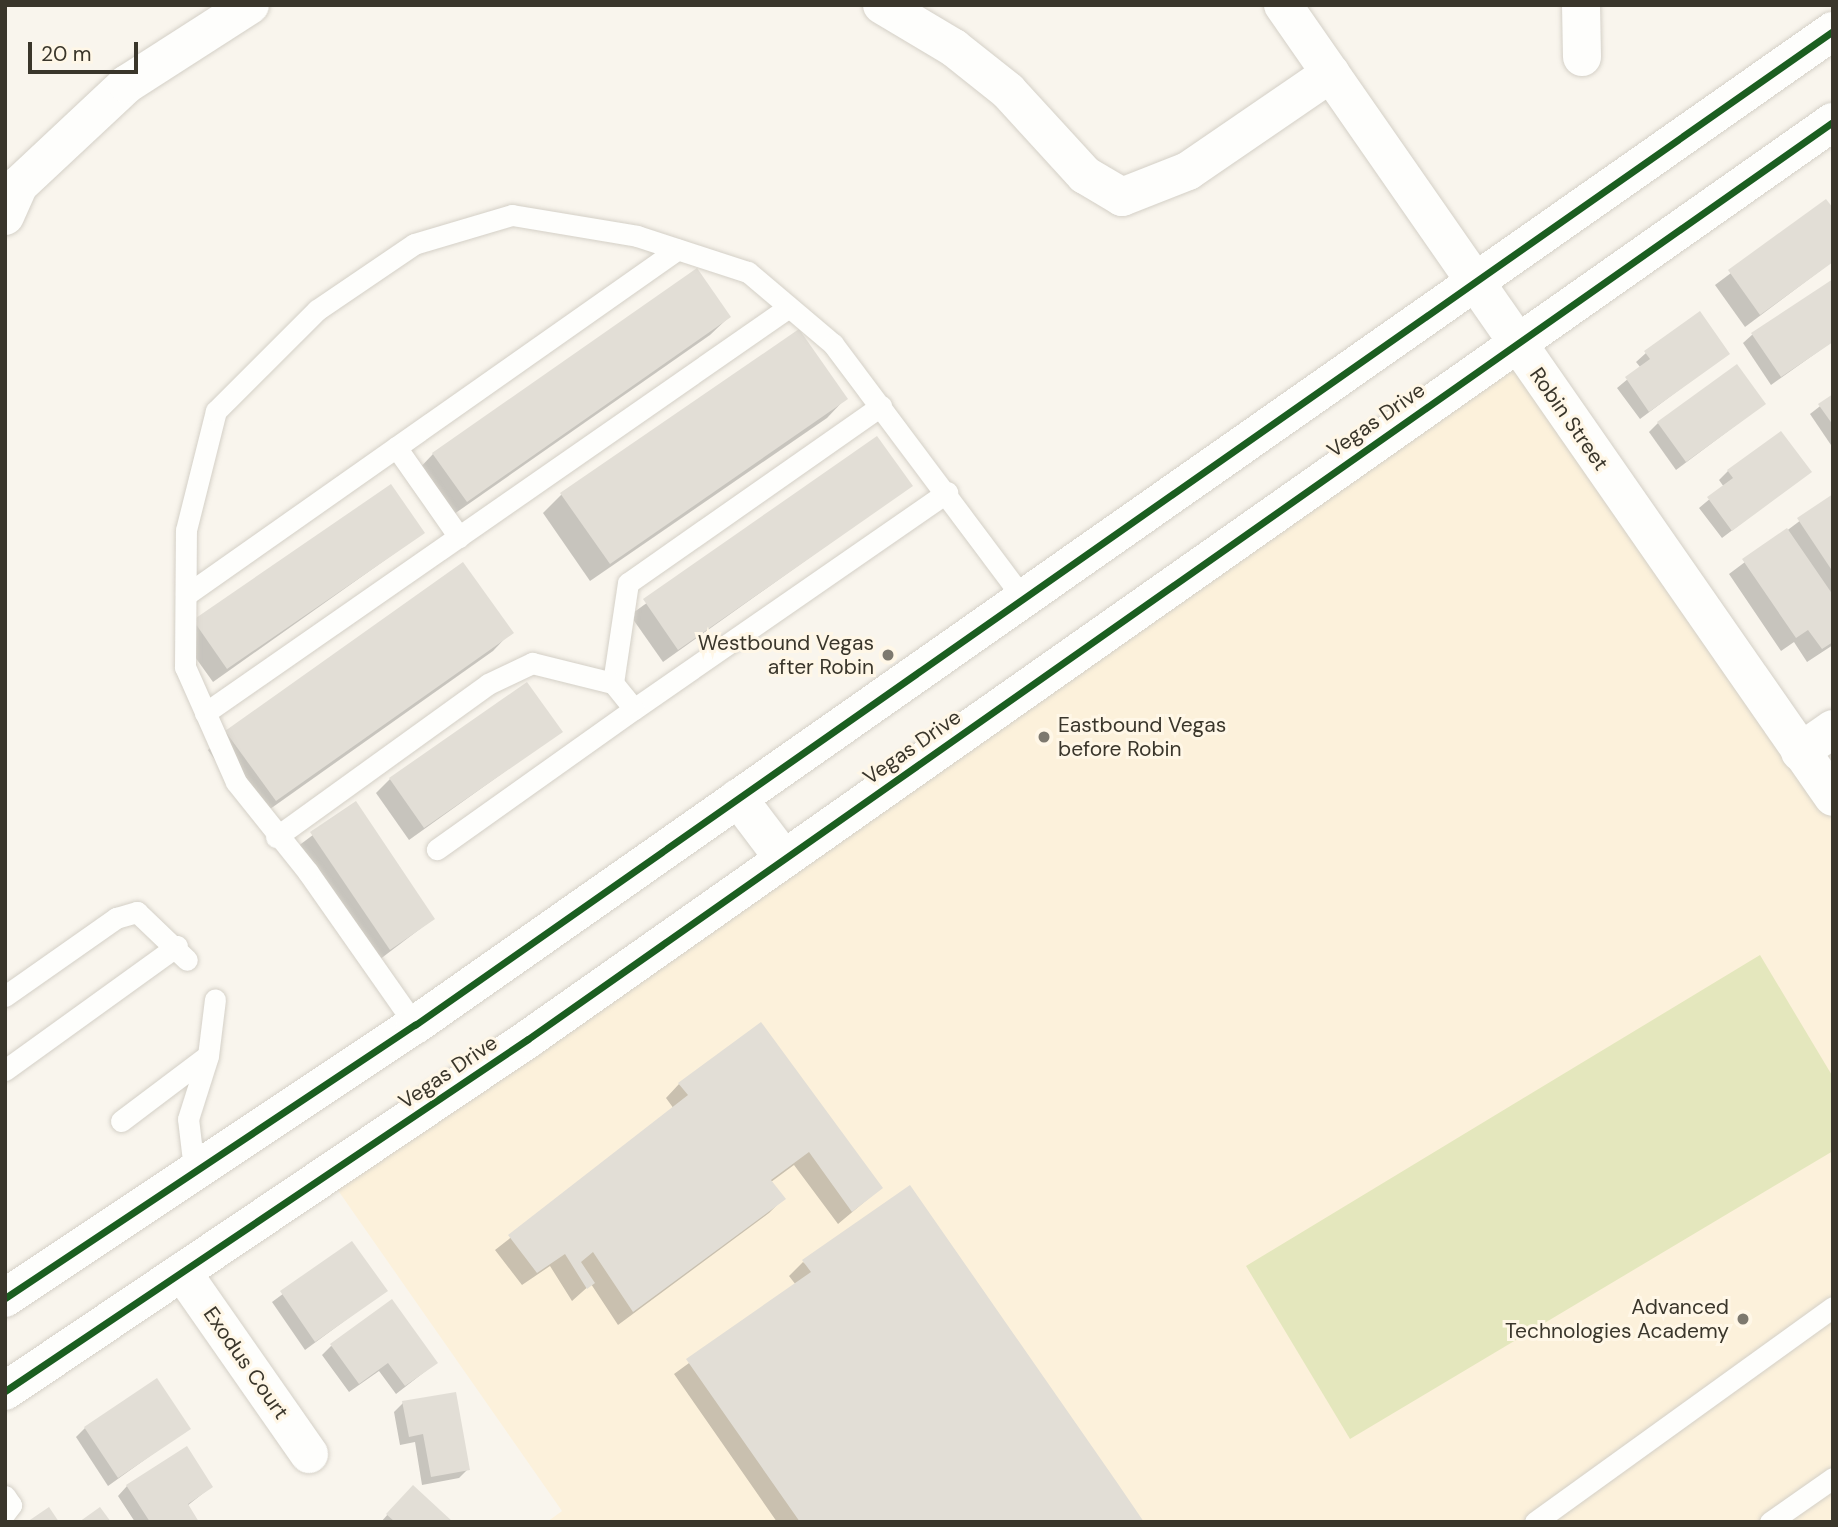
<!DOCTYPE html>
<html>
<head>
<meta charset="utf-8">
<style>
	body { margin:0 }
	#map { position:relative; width:1838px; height:1527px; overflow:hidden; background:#f9f5ed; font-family:"DM Sans",sans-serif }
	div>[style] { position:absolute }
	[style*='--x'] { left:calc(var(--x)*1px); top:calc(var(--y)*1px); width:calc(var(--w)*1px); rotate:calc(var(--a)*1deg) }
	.built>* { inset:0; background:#fcf1db }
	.green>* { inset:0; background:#e4e7bd }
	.shadow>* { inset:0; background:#0003 }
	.building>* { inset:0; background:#e2ded6 }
	.roads { filter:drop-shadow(0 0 2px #d4d0c7) drop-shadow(0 0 2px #d4d0c7) }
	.lane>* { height:21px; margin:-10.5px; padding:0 10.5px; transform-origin:10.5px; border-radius:10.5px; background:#fefefc }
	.street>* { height:38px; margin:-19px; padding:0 19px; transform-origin:19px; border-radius:19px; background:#fefefc }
	.secondary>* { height:38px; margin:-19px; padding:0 19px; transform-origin:19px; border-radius:19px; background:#fefefc }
	.cycleway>* { height:7px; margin:-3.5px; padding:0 3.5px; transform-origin:3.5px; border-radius:3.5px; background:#1b5e20 }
	.dots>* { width:19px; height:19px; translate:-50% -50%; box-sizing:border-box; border:4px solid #fff7e7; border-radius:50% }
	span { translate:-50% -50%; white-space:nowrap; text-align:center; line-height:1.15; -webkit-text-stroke:6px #fff7e7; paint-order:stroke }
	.street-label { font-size:21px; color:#3a362b }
	.poi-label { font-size:21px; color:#3a362b }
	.right { translate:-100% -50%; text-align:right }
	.left { translate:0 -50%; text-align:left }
	.frame { position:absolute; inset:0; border:7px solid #3a362b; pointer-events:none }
	.scale { position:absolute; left:28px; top:42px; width:110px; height:32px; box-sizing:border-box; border:4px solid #3a362b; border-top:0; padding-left:9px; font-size:21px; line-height:24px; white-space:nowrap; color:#3a362b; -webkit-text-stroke:5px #fff7e7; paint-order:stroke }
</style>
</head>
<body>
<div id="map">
	<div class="built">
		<i style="clip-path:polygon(1516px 342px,1833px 797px,1833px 1522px,547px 1522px,562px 1511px,328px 1176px)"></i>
	</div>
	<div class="green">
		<i style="clip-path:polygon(1760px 955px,1833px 1077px,1833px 1151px,1350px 1439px,1246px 1266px)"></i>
	</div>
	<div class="shadow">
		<i style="clip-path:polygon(1826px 202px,1833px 261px,1745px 327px,1715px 285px)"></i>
		<i style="clip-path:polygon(729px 317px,710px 335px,447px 519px,415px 473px,433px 454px)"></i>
		<i style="clip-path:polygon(1753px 334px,1833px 341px,1771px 385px,1743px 343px)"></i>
		<i style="clip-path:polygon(1646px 353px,1727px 354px,1640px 419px,1617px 388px,1641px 368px,1636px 362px)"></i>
		<i style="clip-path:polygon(1833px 396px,1833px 448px,1810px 414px)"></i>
		<i style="clip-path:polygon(845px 399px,827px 418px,590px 581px,543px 513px,562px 494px)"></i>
		<i style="clip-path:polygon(1764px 404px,1676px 470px,1649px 432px,1658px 423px)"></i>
		<i style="clip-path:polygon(877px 438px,910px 486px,663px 662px,630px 615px)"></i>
		<i style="clip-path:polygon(1728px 471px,1809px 472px,1722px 538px,1699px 508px,1724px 487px,1719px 480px)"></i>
		<i style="clip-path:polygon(1833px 496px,1833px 645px,1807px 662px,1794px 642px,1781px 651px,1729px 574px)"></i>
		<i style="clip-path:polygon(423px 533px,213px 682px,180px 636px,194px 622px)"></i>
		<i style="clip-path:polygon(511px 632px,493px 651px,256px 819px,208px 750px,227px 732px)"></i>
		<i style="clip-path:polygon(560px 732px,409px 840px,376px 793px,390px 779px)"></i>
		<i style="clip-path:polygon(355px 803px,433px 919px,375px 963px,297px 847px)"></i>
		<i style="clip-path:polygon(679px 1084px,881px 1188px,838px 1224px,794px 1165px,771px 1182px,783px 1199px,769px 1213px,618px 1325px,591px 1284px,572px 1301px,550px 1266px,522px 1285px,495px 1250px,674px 1109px,666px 1098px)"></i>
		<i style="clip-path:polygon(352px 1243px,385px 1291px,305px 1350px,272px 1302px)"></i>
		<i style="clip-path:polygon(803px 1262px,1142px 1522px,777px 1522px,674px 1374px,796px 1285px,789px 1276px)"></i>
		<i style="clip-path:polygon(331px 1346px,436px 1363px,396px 1394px,379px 1371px,349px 1392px,322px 1355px)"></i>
		<i style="clip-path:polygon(403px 1403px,468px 1469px,459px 1478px,422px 1485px,415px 1442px,400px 1445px,394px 1412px)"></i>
		<i style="clip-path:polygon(85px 1428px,189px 1428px,108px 1486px,76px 1437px)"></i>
		<i style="clip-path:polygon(127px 1486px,211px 1487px,187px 1506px,197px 1522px,135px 1522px,118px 1496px)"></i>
		<i style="clip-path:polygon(404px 1496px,450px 1522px,381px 1522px)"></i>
	</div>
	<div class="building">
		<i style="clip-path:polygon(1826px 199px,1833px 208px,1833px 262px,1760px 315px,1728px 270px)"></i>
		<i style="clip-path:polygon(697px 268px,731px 317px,467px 502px,432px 453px)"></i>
		<i style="clip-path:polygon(1833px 279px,1833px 342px,1781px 377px,1751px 333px)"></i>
		<i style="clip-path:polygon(1700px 311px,1730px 354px,1649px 412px,1625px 377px,1650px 359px,1644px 351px)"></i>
		<i style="clip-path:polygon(799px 329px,848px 399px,610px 564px,560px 493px)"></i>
		<i style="clip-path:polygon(1737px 364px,1766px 404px,1686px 462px,1657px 422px)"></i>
		<i style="clip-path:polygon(1833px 394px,1833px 425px,1818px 404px)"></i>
		<i style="clip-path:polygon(1781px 431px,1812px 472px,1732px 531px,1707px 497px,1733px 478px,1727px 470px)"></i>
		<i style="clip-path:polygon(877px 436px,913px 486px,678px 650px,643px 599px)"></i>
		<i style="clip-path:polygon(391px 484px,425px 533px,227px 669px,193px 620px)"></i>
		<i style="clip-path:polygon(1833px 494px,1833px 572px,1797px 518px)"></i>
		<i style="clip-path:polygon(1787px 528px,1833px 595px,1833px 642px,1822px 649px,1808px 630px,1796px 638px,1742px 559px)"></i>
		<i style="clip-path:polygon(463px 562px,514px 633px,276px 801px,225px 731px)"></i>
		<i style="clip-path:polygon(527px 682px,563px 732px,424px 828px,389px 778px)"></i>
		<i style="clip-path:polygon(356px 801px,435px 919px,390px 950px,310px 832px)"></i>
		<i style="clip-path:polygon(761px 1022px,883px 1188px,852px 1212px,809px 1152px,771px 1180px,786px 1199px,633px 1312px,593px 1252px,581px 1262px,595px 1283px,587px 1289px,565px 1254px,537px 1273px,508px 1235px,688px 1095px,678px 1083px)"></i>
		<i style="clip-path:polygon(910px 1185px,1116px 1481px,1144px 1522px,800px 1522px,686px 1359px,811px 1272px,802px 1260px)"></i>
		<i style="clip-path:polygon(352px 1241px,388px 1291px,315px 1342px,280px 1291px)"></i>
		<i style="clip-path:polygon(392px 1299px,438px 1363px,405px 1386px,388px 1363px,359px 1384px,330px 1344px)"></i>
		<i style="clip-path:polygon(157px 1378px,191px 1429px,118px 1478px,84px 1427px)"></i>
		<i style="clip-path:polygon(456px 1392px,470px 1470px,431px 1477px,423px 1434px,409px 1437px,402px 1401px)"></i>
		<i style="clip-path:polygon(187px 1446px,213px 1487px,188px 1504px,199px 1522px,150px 1522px,126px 1485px)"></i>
		<i style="clip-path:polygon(413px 1485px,453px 1522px,395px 1522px,386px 1514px)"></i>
		<i style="clip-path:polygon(49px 1507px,59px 1522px,27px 1522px)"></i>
		<i style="clip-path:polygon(100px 1507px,111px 1522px,79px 1522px)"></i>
	</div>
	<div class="roads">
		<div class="lane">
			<i style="--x:396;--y:447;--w:110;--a:55"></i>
			<i style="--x:186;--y:595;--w:601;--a:-35.12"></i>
			<i style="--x:613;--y:683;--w:101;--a:-81.5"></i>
			<i style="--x:628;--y:583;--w:309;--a:-35"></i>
			<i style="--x:634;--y:709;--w:381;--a:-34.7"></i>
			<i style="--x:205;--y:713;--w:711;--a:-34.81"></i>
			<i style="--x:276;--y:837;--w:261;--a:-35.8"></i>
			<i style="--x:488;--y:684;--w:49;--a:-25.5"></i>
			<i style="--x:532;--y:663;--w:83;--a:13.9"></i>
			<i style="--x:613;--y:683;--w:33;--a:51"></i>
			<i style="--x:634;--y:709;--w:242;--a:144.6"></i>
			<i style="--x:5;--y:996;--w:136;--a:-35.1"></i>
			<i style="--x:116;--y:918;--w:22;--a:-16"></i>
			<i style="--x:137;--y:912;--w:69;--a:43.8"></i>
			<i style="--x:415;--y:1025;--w:187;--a:-125"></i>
			<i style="--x:308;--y:872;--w:115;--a:-128.7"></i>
			<i style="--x:236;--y:782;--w:126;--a:-113.9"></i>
			<i style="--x:185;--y:667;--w:137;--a:-89.6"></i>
			<i style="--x:186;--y:530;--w:123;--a:-75.9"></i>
			<i style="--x:216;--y:411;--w:143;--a:-45"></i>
			<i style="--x:317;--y:310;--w:117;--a:-34.2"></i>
			<i style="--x:414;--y:244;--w:102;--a:-16.5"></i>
			<i style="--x:512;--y:215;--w:127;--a:9.5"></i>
			<i style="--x:637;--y:236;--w:117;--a:18"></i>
			<i style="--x:748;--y:272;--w:111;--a:40.3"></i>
			<i style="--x:833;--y:344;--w:317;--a:53.2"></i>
			<i style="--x:5;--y:1070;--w:212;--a:-35.8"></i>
			<i style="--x:121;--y:1121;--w:106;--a:-37"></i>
			<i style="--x:194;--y:1169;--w:50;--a:-96.8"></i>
			<i style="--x:188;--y:1119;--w:66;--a:-72.4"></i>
			<i style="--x:208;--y:1056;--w:57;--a:-83"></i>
			<i style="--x:5;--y:1496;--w:11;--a:56"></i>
			<i style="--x:11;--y:1505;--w:10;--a:127"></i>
			<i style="--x:1535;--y:1522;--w:367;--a:-35.8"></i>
			<i style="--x:1770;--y:1522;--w:77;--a:-34.9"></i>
		</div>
		<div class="street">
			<i style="--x:882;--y:5;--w:84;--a:30.8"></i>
			<i style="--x:954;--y:48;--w:69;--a:38.5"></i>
			<i style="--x:1008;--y:91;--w:114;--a:47.5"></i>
			<i style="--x:1085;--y:175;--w:43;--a:30.7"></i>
			<i style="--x:1122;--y:197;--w:71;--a:-21.5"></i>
			<i style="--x:1188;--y:171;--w:173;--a:-34.4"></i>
			<i style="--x:1283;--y:5;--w:964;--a:55.22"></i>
			<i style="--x:1581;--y:5;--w:52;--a:88.9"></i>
			<i style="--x:5;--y:216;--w:34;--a:-66"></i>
			<i style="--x:19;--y:185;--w:148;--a:-43.1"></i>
			<i style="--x:127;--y:84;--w:146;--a:-32.7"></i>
			<i style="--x:1800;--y:752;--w:40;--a:-34.9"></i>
			<i style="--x:182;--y:1272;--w:222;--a:55.1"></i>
		</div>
		<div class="secondary">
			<i style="--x:738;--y:798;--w:76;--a:53"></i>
			<i style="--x:5;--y:1298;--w:493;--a:-33.7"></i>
			<i style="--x:415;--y:1025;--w:1732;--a:-35.03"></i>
			<i style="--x:5;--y:1391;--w:630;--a:-33.94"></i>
			<i style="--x:528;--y:1039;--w:1595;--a:-35.1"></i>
		</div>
	</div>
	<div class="cycleway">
		<i style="--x:5;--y:1298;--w:493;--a:-33.7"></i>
		<i style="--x:415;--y:1025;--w:1732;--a:-35.03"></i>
		<i style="--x:5;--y:1391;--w:630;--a:-33.94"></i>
		<i style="--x:528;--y:1039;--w:1595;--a:-35.1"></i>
	</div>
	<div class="dots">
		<i style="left:888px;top:655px;background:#7d796f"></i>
		<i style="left:1044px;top:737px;background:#7d796f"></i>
		<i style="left:1743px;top:1319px;background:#7d796f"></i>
	</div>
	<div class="street-label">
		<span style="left:1569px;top:419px;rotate:55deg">Robin Street</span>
		<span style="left:1376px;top:420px;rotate:-35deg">Vegas Drive</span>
		<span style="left:912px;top:747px;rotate:-35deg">Vegas Drive</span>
		<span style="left:448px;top:1072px;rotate:-34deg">Vegas Drive</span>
		<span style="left:246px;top:1363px;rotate:55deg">Exodus Court</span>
	</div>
	<div class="poi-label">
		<span class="right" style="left:874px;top:655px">Westbound Vegas<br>after Robin</span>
		<span class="left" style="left:1058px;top:737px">Eastbound Vegas<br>before Robin</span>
		<span class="right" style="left:1729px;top:1319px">Advanced<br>Technologies Academy</span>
	</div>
	<div class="frame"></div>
	<div class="scale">20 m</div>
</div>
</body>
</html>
